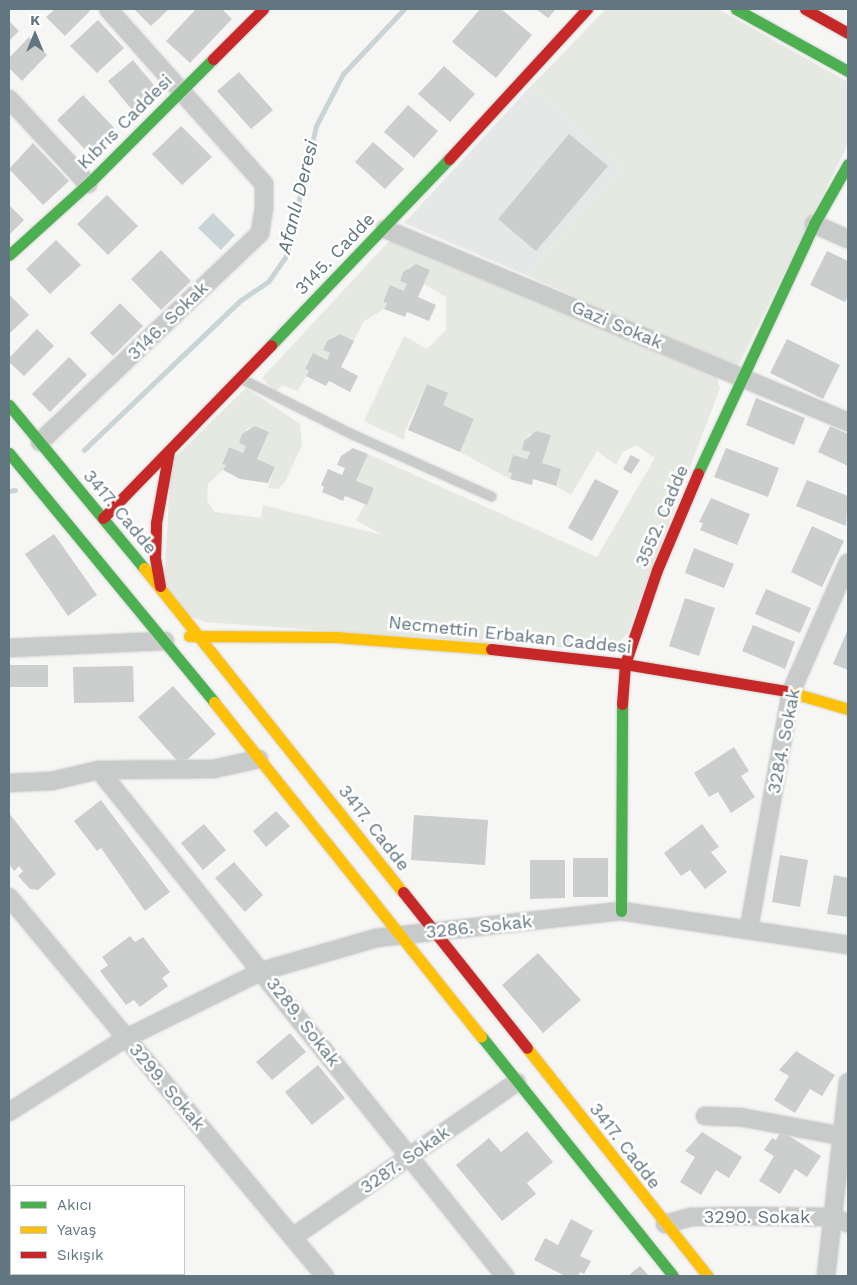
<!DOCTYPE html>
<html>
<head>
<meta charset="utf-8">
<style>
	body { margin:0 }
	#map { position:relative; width:857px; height:1285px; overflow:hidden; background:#f6f6f5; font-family:"Work Sans",sans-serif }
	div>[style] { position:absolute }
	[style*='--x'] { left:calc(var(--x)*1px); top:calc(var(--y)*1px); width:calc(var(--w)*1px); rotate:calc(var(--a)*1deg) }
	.built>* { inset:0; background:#e6e8e7 }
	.green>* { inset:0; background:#e6e8e2 }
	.water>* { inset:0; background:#c8d4d5 }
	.stream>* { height:4.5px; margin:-2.25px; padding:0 2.25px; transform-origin:2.25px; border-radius:2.25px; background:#c8d4d5 }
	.building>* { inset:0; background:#cccece }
	.roads { filter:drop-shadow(0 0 1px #d2d3d3) drop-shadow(0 0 1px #d2d3d3) }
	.lane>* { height:9px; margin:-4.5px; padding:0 4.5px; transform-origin:4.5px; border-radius:4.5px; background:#c9cbcb }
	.street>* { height:18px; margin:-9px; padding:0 9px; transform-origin:9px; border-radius:9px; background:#c9cbcb }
	.fast>* { height:11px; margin:-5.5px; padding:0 5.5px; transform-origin:5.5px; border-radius:5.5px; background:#4caf50 }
	.slow>* { height:11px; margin:-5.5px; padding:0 5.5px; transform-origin:5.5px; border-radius:5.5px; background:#ffc107 }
	.jam>* { height:11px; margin:-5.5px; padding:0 5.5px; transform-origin:5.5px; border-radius:5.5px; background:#c62828 }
	span { translate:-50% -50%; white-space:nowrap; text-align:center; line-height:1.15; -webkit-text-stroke:5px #fff; paint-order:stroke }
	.street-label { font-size:18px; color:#627680 }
	.water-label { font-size:19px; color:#5d767b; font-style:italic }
	.frame { position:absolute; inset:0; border:10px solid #627680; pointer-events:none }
	.legend { position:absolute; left:10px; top:1185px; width:175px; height:90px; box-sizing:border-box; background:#fff; border:1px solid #c0c8cc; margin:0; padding:6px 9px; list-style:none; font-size:15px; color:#627680 }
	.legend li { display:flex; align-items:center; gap:10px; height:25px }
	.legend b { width:25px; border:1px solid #c0c8cc }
	.north { position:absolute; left:10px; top:10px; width:50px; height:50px; -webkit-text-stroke:4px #fff; paint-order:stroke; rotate:0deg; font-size:14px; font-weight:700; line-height:20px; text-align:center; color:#627680 }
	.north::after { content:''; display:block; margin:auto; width:18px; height:22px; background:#627680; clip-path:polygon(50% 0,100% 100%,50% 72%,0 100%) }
</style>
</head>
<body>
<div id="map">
	<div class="built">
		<i style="clip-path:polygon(531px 86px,623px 168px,526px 275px,404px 223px)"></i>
	</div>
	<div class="green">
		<i style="clip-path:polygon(606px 9px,718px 9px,848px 82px,848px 144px,737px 368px,526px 275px,623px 168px,531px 86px)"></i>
		<i style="clip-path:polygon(392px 238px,716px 375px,720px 388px,627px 634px,611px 651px,205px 622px,188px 616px,164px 587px,171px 461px,246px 388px,300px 424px,302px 445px,285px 482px,277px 489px,268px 488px,275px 467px,257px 459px,269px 432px,255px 426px,253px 430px,248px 428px,239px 443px,246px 446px,243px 453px,229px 447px,222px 463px,226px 465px,223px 470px,208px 484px,207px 501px,215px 512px,261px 518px,263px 505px,382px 535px,356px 520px,374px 489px,356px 481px,368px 454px,597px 557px,655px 458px,636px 445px,623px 452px,616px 465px,597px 451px,571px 495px,556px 486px,561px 469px,542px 463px,550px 435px,536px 431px,534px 435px,529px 434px,522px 449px,530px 452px,527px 459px,513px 455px,508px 472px,512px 473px,510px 479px,460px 452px,474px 419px,443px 405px,427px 384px,405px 431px,404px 440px,364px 421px,404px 336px,427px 349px,446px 330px,446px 297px,424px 284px,430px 270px,409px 267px,400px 281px,407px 284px,404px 291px,390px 286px,383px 301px,387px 303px,384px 309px,363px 322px,354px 341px,340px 334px,338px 337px,334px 336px,323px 350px,330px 353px,327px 360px,313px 354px,305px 369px,309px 371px,298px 391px,282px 385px,276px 392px,262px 378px)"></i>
	</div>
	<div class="water">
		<i style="clip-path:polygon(213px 213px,235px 235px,221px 250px,198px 228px)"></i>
	</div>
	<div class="stream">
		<i style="--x:84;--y:450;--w:217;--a:-43.7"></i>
		<i style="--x:241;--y:300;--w:32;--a:-34"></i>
		<i style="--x:268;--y:282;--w:32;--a:-55"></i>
		<i style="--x:286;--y:256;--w:133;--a:-77"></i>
		<i style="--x:316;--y:126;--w:59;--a:-62.6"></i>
		<i style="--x:343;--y:74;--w:89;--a:-46.8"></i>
		<i style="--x:9;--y:491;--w:6;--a:-9"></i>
	</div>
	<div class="building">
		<i style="clip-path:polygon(55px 9px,88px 9px,90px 11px,65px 36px,46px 17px)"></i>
		<i style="clip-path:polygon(134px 9px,169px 9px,151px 26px)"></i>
		<i style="clip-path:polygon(196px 9px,222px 9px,232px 19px,190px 63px,166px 41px)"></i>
		<i style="clip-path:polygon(480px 9px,501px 9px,532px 35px,496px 78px,452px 42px)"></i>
		<i style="clip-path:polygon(536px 9px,556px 9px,548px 18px)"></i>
		<i style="clip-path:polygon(98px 20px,124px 48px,97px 73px,70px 46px)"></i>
		<i style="clip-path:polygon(9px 21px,19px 31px,9px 41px)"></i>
		<i style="clip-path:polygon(29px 37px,47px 55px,22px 81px,9px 68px,9px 58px)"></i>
		<i style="clip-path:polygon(133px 60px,158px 90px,133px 111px,108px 81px)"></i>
		<i style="clip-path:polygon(444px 66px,475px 94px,450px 122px,418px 94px)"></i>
		<i style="clip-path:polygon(239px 72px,273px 110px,251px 129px,217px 91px)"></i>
		<i style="clip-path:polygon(83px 95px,119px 133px,93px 158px,57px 120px)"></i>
		<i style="clip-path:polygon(408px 105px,438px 131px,414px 158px,384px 132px)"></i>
		<i style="clip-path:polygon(181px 126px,212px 157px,182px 185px,152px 154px)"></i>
		<i style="clip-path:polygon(569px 134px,608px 166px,536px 251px,498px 219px)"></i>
		<i style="clip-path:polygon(373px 142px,404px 169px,385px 189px,355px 162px)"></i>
		<i style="clip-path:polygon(33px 143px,69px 181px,43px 205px,9px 169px)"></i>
		<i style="clip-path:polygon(107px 195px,138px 226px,108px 255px,77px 224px)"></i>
		<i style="clip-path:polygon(9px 205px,24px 220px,9px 235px)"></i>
		<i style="clip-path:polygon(56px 240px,81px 265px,50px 294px,26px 269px)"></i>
		<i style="clip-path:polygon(161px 250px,191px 281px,161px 310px,131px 279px)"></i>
		<i style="clip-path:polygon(827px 251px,848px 261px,848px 296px,845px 302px,810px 285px)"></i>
		<i style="clip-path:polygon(416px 264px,430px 270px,418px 297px,436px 305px,429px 321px,407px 312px,405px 317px,384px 309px,387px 303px,383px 302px,390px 285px,404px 291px,407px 284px,400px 281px,403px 272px)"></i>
		<i style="clip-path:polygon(9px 294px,29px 315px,9px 334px)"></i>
		<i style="clip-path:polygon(120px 303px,143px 326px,113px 356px,90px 333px)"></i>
		<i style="clip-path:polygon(37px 329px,54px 346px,24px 376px,9px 362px,9px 358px)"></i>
		<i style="clip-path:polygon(340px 334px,354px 341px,341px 367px,358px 376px,350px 392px,329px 381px,326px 386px,306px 376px,309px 371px,305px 369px,313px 353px,327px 360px,330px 353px,323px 350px,327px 341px)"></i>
		<i style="clip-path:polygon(787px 339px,840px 365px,823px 399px,770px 373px)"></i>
		<i style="clip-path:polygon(69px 357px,87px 375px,50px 412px,32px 394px)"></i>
		<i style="clip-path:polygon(427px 384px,448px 393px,443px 405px,474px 419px,460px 452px,408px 430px)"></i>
		<i style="clip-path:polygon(756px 398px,805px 418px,794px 445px,746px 425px)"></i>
		<i style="clip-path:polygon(255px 426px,269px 432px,257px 459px,275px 467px,268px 483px,240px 479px,223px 470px,226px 465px,222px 464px,229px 447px,243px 453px,246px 446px,239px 443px,242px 434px)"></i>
		<i style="clip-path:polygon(830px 426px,848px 434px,848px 466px,818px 452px)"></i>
		<i style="clip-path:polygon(536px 431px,551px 435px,542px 463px,561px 469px,556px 486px,533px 479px,532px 485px,510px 479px,512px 473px,508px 472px,513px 455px,527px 459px,530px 452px,522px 450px,524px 441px)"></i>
		<i style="clip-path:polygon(353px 448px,368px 454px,356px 481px,374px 488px,367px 505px,345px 496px,343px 501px,322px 492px,324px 487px,321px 485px,328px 469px,342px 475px,345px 468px,337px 465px,341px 456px)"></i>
		<i style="clip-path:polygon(726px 448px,779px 468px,768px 497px,714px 477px)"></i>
		<i style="clip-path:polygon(631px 455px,640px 460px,631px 474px,623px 469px)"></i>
		<i style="clip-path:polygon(595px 479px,619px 491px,592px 541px,568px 528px)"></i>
		<i style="clip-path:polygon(807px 480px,848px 496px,846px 526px,796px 506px)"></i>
		<i style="clip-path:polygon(711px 498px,750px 514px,737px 545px,700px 530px,703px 523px,699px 522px)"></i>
		<i style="clip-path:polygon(812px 526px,844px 541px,822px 587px,791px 572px)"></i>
		<i style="clip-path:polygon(54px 534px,97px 595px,68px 616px,25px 554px)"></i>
		<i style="clip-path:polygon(694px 548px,734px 564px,724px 588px,685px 573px)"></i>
		<i style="clip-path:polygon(766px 589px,811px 608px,800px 633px,755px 614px)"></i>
		<i style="clip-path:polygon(685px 598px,715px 608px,699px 656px,669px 646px)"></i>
		<i style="clip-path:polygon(753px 625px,795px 642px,785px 669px,742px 651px)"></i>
		<i style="clip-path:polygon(848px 629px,848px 670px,833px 664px)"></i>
		<i style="clip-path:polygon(9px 665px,48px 665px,48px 687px,9px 687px)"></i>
		<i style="clip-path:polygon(133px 666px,134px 702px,74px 703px,73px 667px)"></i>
		<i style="clip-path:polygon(173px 686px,216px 734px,181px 765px,138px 717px)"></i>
		<i style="clip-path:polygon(734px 747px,749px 771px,741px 776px,755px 797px,731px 813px,718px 792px,709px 797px,694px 773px)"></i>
		<i style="clip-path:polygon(101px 800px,170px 892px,145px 911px,101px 848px,97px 851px,74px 821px)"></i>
		<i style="clip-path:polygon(276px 811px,290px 826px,266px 847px,253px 831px)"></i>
		<i style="clip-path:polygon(9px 813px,56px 874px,38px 890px,30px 889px,18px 876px,23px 871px,19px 866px,14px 871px,9px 864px)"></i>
		<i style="clip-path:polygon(414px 815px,488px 820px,485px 865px,411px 860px)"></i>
		<i style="clip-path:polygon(204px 824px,226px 850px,203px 870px,181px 843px)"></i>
		<i style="clip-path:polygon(702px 824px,719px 847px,711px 852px,727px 872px,705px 889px,690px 870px,681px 876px,664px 853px)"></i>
		<i style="clip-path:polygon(780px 855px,808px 860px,800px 907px,772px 902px)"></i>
		<i style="clip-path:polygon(573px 858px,608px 858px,608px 897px,573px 897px)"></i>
		<i style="clip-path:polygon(530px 860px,565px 860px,565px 898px,530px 899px)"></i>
		<i style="clip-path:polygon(234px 862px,263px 895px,245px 912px,215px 878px)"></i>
		<i style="clip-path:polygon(834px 875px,848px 878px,848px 917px,827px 914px)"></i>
		<i style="clip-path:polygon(130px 936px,135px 942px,143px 937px,170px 972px,162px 978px,168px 986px,140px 1007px,134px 1000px,126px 1005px,100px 971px,108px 965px,102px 957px)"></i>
		<i style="clip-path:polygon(538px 953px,581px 1000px,543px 1033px,502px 985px)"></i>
		<i style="clip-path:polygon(290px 1033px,306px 1052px,272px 1080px,256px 1062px)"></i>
		<i style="clip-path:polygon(796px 1051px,835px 1075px,822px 1096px,810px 1089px,795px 1113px,774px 1100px,789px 1076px,779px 1070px)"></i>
		<i style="clip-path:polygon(318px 1065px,345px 1098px,312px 1125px,285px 1092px)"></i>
		<i style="clip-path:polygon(527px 1131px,553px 1162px,527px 1183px,536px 1194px,502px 1221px,456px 1165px,489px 1138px,501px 1152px)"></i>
		<i style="clip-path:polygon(781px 1131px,821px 1156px,807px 1177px,795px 1169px,780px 1194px,759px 1181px,774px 1156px,764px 1150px,772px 1138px,776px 1140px)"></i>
		<i style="clip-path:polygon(702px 1132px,742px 1157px,729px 1178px,716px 1170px,701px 1195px,680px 1182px,695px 1157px,685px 1151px)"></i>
		<i style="clip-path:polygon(571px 1219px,593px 1231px,580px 1256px,591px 1261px,584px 1274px,580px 1272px,578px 1276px,565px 1276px,534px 1260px,545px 1238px,558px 1245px)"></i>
		<i style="clip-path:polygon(640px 1266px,649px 1276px,628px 1276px)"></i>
	</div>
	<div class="roads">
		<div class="lane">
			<i style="--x:240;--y:378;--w:127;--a:26.6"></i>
			<i style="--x:354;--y:435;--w:150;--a:24"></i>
		</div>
		<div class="street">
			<i style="--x:9;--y:99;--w:116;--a:47.1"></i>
			<i style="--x:814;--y:224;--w:37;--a:24"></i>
			<i style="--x:385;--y:229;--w:502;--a:22.63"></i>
			<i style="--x:40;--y:442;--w:303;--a:-43.5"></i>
			<i style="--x:260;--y:233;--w:25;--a:-81"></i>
			<i style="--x:264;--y:208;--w:24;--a:-90"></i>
			<i style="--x:264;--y:184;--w:234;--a:-131.7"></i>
			<i style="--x:9;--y:648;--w:156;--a:-2.6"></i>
			<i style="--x:99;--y:770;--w:649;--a:51.26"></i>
			<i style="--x:9;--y:783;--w:43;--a:-2.7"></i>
			<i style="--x:52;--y:781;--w:48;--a:-13.2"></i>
			<i style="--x:99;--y:770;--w:114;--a:-0.5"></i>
			<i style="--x:213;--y:769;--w:47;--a:-12.3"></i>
			<i style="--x:9;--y:897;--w:493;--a:50.2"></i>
			<i style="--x:749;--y:928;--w:240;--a:-79.9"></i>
			<i style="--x:791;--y:692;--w:141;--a:-66.2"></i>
			<i style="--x:9;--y:1112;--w:138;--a:-32.3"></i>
			<i style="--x:126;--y:1038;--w:152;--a:-26.2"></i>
			<i style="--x:262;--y:971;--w:119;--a:-16.1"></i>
			<i style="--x:376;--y:938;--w:246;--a:-6.3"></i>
			<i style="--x:621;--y:911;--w:230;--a:8.5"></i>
			<i style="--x:705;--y:1116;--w:35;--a:2"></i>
			<i style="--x:740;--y:1117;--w:104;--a:10.6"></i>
			<i style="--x:665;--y:1224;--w:28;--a:-15"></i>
			<i style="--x:692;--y:1217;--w:43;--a:-1.3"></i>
			<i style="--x:735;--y:1216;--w:97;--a:0.6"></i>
			<i style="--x:832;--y:1217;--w:17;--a:21"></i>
			<i style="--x:293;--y:1237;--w:272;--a:-34.7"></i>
			<i style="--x:826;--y:1276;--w:195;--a:-83.5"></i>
		</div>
		<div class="fast">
			<i style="--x:736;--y:9;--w:128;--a:29"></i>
			<i style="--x:9;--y:255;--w:110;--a:-42.1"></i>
			<i style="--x:91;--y:181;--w:173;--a:-45"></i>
			<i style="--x:271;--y:345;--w:257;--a:-46.3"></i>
			<i style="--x:9;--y:405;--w:212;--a:50.4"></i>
			<i style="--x:9;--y:453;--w:323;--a:50.5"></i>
			<i style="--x:698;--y:473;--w:275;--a:-65"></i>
			<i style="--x:814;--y:224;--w:69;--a:-60.5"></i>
			<i style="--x:621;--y:911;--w:207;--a:-89.7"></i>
			<i style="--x:481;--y:1036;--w:307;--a:51.3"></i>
		</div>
		<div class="slow">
			<i style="--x:144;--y:568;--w:415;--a:51.4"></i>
			<i style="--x:189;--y:636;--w:147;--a:0.4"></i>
			<i style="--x:336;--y:637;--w:155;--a:4.4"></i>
			<i style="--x:786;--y:691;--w:65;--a:16.2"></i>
			<i style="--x:214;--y:702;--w:428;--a:51.4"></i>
			<i style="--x:527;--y:1048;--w:291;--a:51.6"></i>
		</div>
		<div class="jam">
			<i style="--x:805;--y:9;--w:49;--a:29.2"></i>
			<i style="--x:213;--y:59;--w:71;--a:-45"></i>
			<i style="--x:449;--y:159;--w:204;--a:-47.4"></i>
			<i style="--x:103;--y:518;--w:241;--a:-45.8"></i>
			<i style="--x:160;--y:586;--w:29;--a:-100"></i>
			<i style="--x:155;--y:557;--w:34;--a:-88"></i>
			<i style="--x:156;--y:523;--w:73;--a:-79.8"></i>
			<i style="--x:491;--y:649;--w:135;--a:6.4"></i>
			<i style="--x:625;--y:664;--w:163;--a:9.5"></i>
			<i style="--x:622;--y:704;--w:40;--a:-85.7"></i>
			<i style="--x:625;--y:664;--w:99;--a:-71.2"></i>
			<i style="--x:657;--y:570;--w:105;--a:-67.1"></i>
			<i style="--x:403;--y:892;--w:199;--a:51.5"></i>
		</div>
	</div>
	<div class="street-label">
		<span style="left:125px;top:122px;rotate:-45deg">Kıbrıs Caddesi</span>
		<span style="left:335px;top:254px;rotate:-46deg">3145. Cadde</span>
		<span style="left:168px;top:321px;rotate:-44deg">3146. Sokak</span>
		<span style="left:617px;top:325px;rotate:23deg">Gazi Sokak</span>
		<span style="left:120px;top:512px;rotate:50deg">3417. Cadde</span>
		<span style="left:662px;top:516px;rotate:-67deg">3552. Cadde</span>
		<span style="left:510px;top:635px;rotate:6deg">Necmettin Erbakan Caddesi</span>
		<span style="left:784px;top:741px;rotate:-79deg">3284. Sokak</span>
		<span style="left:374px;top:828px;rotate:52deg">3417. Cadde</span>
		<span style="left:479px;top:927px;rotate:-6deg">3286. Sokak</span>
		<span style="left:303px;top:1022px;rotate:52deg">3289. Sokak</span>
		<span style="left:167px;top:1087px;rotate:50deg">3299. Sokak</span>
		<span style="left:625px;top:1146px;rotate:52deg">3417. Cadde</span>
		<span style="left:405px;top:1160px;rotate:-35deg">3287. Sokak</span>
		<span style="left:757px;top:1217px">3290. Sokak</span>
	</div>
	<div class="water-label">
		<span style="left:298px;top:197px;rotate:-76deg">Afanlı Deresi</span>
	</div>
	<div class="frame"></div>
	<ul class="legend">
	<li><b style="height:6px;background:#4caf50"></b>Akıcı</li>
	<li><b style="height:6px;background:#ffc107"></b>Yavaş</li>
	<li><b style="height:6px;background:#c62828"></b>Sıkışık</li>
	</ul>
	<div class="north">K</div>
</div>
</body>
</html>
